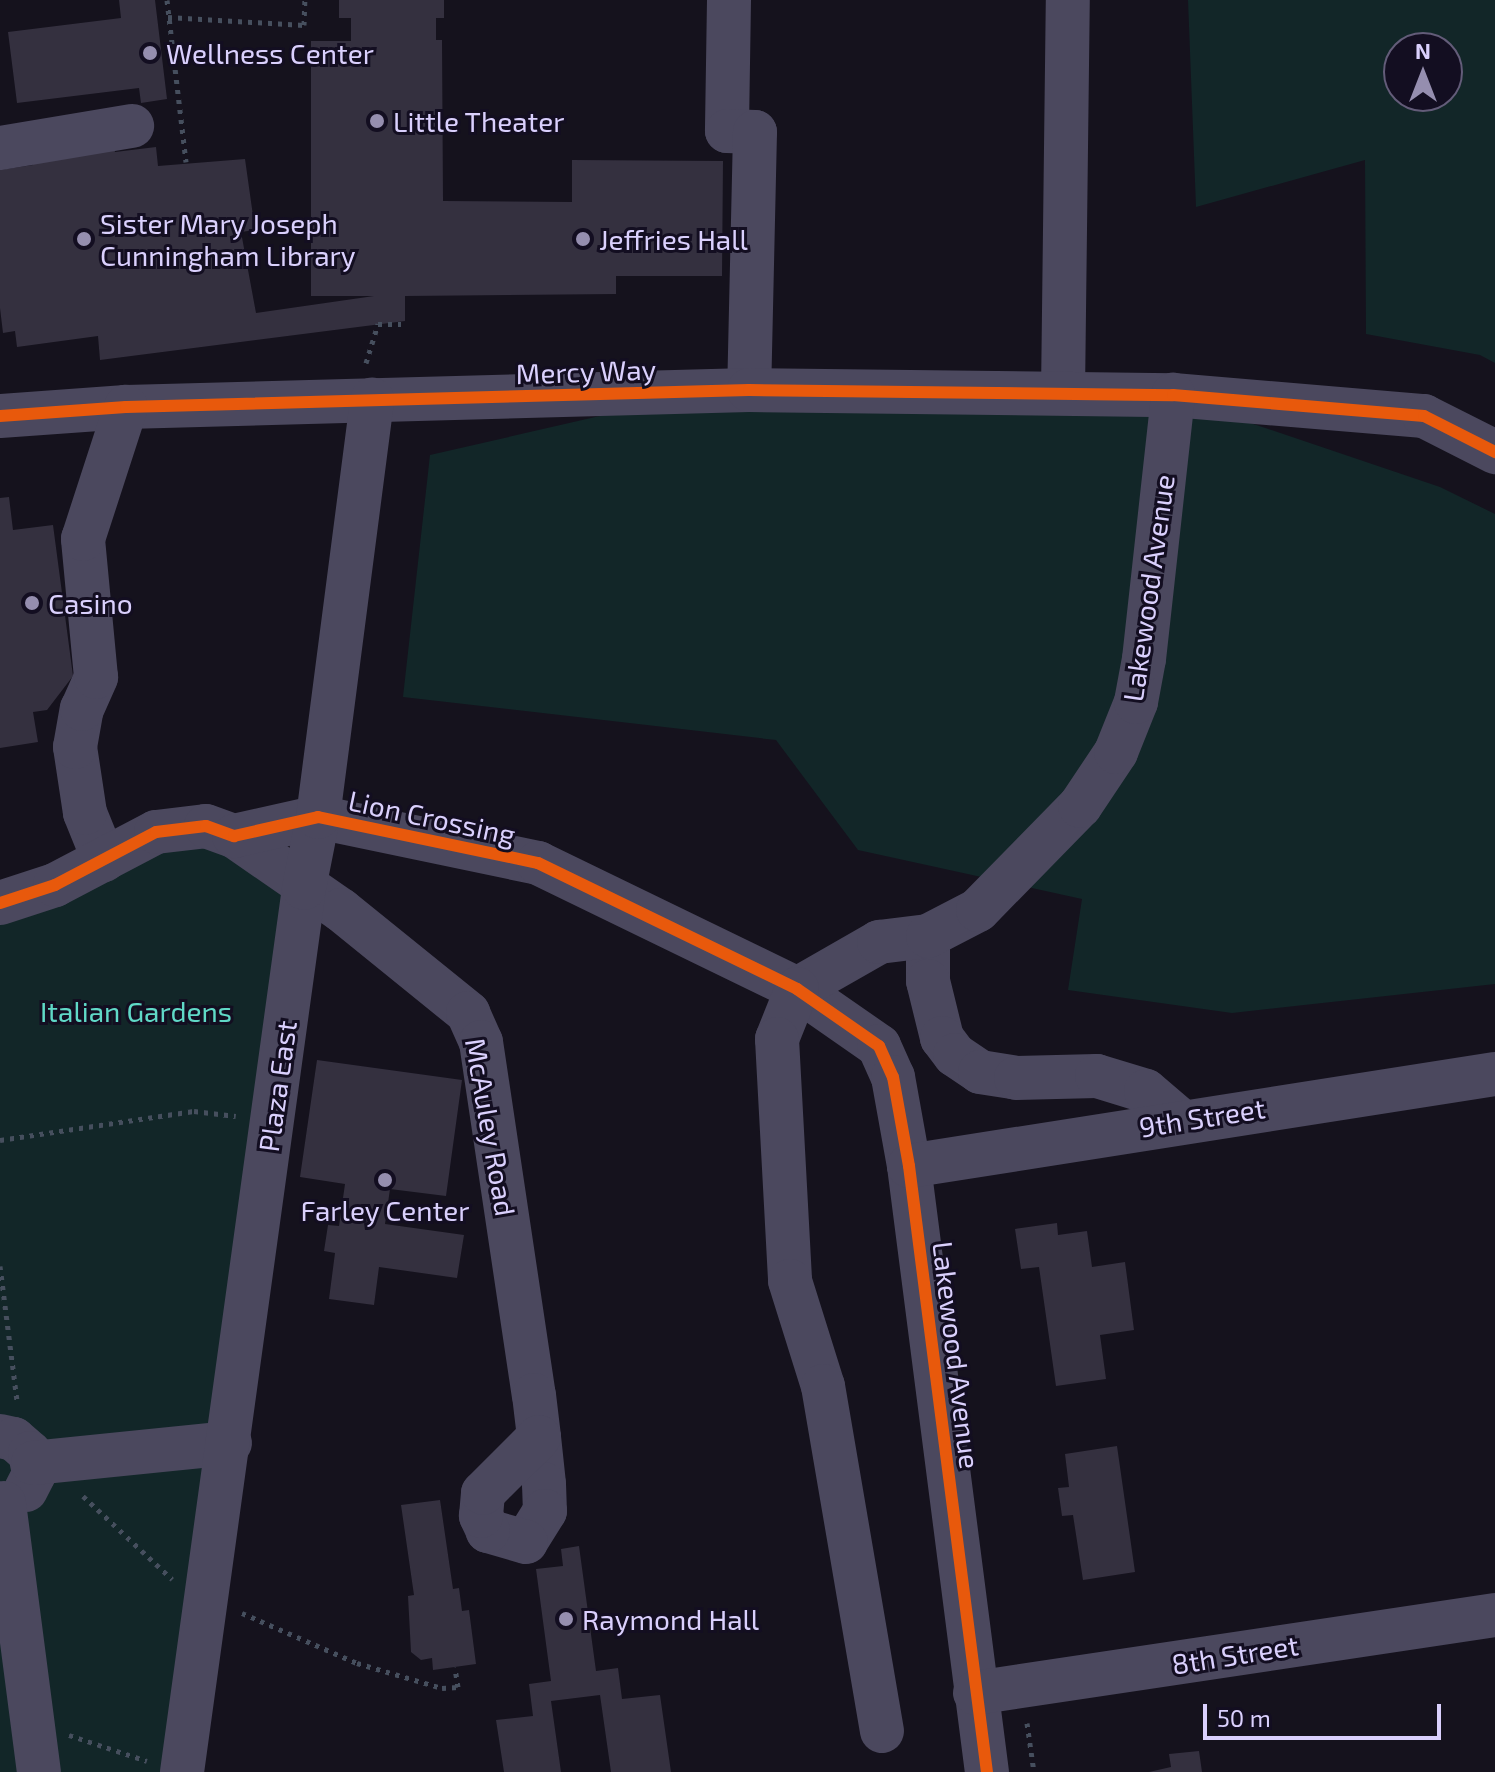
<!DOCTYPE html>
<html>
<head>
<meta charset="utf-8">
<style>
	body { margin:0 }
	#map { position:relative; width:1495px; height:1772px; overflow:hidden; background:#15121d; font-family:"Exo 2",sans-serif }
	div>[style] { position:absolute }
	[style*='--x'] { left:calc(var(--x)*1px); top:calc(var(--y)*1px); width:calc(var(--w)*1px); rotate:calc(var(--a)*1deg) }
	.green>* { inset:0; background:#122628 }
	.building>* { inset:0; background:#34303f }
	.path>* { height:5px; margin-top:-2.5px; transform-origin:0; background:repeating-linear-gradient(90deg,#464f5e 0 4px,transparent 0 10px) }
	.minor>* { height:44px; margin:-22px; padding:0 22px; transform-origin:22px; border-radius:22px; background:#4b485e }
	.cycleway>* { height:12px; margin:-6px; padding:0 6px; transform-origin:6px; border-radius:6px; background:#e8590c }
	.dots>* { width:22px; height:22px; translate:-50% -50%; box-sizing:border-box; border:4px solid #130e21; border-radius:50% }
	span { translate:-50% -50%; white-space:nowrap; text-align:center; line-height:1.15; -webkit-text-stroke:6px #130e21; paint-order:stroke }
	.poi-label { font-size:28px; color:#dad0fd }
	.left { translate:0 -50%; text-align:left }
	.street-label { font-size:28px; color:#dad0fd }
	.park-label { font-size:28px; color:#60d9c7 }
	.north { position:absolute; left:1383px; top:32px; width:80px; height:80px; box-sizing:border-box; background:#130e21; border:2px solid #635c79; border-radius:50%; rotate:0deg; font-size:22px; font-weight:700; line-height:32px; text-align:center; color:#dad0fd }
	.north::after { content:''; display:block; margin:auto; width:28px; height:36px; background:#958eaf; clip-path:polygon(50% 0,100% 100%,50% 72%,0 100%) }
	.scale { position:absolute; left:1203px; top:1704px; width:238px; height:36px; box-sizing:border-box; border:4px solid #dad0fd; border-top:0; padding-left:10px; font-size:24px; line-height:28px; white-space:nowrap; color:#dad0fd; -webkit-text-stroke:6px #130e21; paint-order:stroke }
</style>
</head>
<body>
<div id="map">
	<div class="green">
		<i style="clip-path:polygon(evenodd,1188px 0,1495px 0,1495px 363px,1480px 355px,1366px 334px,1365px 160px,1196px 207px,1188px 0,1399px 48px,1447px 48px,1447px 96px,1399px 96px,1399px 48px)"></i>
		<i style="clip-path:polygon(735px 385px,1203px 407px,1440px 487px,1495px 514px,1495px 984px,1232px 1013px,1068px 990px,1082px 899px,858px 850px,776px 740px,403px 697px,430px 455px)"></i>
		<i style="clip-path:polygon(212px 843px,280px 882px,289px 905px,166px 1772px,0 1772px,0 918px,157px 845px)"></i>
	</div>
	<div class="building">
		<i style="clip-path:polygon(119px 0,155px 0,167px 99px,141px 103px,139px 88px,17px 103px,8px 32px,121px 18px)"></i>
		<i style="clip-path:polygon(339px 0,444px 0,444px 18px,436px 18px,436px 40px,442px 40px,443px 201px,572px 202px,572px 160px,723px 161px,722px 276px,616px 276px,616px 294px,405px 296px,405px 321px,100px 360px,98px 336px,17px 347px,15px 331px,3px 333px,0 308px,0 170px,33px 165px,31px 151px,113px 139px,115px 152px,156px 147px,158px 166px,245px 159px,255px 230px,241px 232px,256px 313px,374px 296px,311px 296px,311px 41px,351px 41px,351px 18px,339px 18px)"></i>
		<i style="clip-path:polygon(9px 497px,13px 530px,53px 525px,73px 676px,47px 710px,33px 712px,38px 742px,0 748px,0 498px)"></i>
		<i style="clip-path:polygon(317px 1060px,462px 1080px,446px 1196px,390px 1189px,385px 1224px,464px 1235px,457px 1278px,379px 1267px,374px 1305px,329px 1299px,335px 1253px,324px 1251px,328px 1225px,339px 1226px,345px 1184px,300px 1177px)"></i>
		<i style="clip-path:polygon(1057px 1223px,1058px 1235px,1087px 1231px,1092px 1267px,1125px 1262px,1134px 1330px,1100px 1335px,1106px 1379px,1056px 1386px,1039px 1267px,1021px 1269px,1015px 1229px)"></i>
		<i style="clip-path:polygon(1117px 1446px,1135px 1572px,1083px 1580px,1073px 1515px,1062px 1516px,1058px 1488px,1069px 1487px,1065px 1454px)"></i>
		<i style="clip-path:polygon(440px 1500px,453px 1589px,459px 1588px,462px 1611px,469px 1610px,476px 1664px,433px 1670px,432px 1658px,421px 1660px,411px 1652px,408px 1596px,414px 1595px,401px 1505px)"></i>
		<i style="clip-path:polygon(579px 1546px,596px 1671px,618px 1668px,622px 1699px,660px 1695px,671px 1772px,611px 1772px,600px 1695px,551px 1701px,561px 1772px,504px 1772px,496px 1720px,533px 1716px,529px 1684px,551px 1681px,536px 1569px,563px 1566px,561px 1549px)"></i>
		<i style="clip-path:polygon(1199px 1751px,1202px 1772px,1149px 1772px,1171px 1767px,1169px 1754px)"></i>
	</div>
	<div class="path">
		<i style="--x:167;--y:0;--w:163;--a:83.3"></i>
		<i style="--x:168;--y:17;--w:136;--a:3.4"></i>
		<i style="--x:304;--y:25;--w:25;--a:-88"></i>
		<i style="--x:366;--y:363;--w:41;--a:-72.9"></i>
		<i style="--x:378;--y:324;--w:23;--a:0"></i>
		<i style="--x:0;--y:1140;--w:196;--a:-8.5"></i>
		<i style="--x:194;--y:1111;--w:42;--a:6.8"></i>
		<i style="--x:0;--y:1266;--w:136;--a:82.8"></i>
		<i style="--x:83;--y:1496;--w:122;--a:43"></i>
		<i style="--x:242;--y:1613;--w:125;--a:23.5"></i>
		<i style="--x:357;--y:1663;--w:89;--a:16.4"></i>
		<i style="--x:442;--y:1688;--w:16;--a:-4"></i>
		<i style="--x:458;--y:1687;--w:20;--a:-99"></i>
		<i style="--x:1027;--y:1723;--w:49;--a:81.9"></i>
		<i style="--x:69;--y:1735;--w:82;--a:18.4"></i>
	</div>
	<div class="minor">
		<i style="--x:729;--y:0;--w:131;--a:90.9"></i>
		<i style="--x:727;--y:131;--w:28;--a:2"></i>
		<i style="--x:755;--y:132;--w:258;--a:91.3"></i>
		<i style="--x:0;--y:148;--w:134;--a:-9.5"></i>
		<i style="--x:1063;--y:393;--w:393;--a:-89.3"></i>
		<i style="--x:0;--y:416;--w:126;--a:-4.1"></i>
		<i style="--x:126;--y:407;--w:623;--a:-1.56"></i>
		<i style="--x:749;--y:390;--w:424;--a:0.7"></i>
		<i style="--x:1173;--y:395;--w:252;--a:4.8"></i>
		<i style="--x:1424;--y:416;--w:80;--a:26.9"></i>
		<i style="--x:234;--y:836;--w:130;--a:34.7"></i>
		<i style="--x:341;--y:910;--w:164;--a:39"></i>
		<i style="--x:468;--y:1013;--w:32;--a:66"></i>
		<i style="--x:481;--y:1042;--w:357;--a:81.5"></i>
		<i style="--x:534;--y:1395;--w:42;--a:83.2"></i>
		<i style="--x:539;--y:1437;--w:47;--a:83.9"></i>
		<i style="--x:544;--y:1484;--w:27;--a:88"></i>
		<i style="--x:545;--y:1511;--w:36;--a:122"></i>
		<i style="--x:526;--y:1542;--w:40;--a:-164"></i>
		<i style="--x:488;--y:1531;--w:17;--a:-115"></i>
		<i style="--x:481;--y:1516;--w:23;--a:-85"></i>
		<i style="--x:483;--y:1493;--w:79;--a:-45"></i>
		<i style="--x:104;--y:860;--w:51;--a:-112"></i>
		<i style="--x:85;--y:813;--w:67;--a:-98.6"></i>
		<i style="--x:75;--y:747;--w:39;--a:-80"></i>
		<i style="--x:82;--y:709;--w:35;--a:-66"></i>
		<i style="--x:96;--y:677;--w:139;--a:-95.4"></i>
		<i style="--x:83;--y:539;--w:139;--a:-72"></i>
		<i style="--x:0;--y:903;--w:58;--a:-18.1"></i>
		<i style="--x:55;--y:885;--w:114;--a:-27.7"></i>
		<i style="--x:156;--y:832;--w:50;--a:-6.8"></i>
		<i style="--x:206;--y:826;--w:30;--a:20"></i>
		<i style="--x:234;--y:836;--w:86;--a:-12.7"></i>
		<i style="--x:318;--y:817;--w:225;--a:11.8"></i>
		<i style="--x:538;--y:863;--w:288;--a:25.9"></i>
		<i style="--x:797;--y:989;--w:100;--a:34.8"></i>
		<i style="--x:879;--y:1046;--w:34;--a:66"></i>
		<i style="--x:893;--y:1077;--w:90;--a:79.8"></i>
		<i style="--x:909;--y:1166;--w:611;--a:82.67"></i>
		<i style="--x:928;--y:936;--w:45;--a:90"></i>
		<i style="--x:928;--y:981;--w:59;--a:76.2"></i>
		<i style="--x:942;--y:1038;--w:21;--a:53"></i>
		<i style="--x:955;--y:1055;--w:30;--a:34"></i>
		<i style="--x:980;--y:1072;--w:36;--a:9"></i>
		<i style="--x:1016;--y:1078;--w:81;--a:-1.4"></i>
		<i style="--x:1097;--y:1076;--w:51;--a:17"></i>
		<i style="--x:1146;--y:1091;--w:45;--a:40.5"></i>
		<i style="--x:797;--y:989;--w:95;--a:-29.8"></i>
		<i style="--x:879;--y:942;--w:49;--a:-7"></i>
		<i style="--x:928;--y:936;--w:56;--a:-27.5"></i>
		<i style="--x:978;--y:910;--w:146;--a:-45.6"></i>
		<i style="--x:1080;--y:806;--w:65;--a:-56.3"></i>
		<i style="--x:1116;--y:752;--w:54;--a:-68.2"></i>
		<i style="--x:1136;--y:702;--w:44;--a:-79.5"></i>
		<i style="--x:1144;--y:659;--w:266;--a:-83.7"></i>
		<i style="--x:797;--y:989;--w:54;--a:111.8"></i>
		<i style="--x:777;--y:1039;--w:242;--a:86.9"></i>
		<i style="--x:790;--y:1281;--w:110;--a:72.6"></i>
		<i style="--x:823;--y:1386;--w:350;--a:80.3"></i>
		<i style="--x:909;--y:1166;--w:593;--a:-8.92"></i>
		<i style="--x:0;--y:1436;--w:14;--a:12"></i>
		<i style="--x:14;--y:1439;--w:21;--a:41"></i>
		<i style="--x:30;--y:1453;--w:21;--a:79"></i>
		<i style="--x:34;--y:1474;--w:18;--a:117"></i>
		<i style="--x:33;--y:1463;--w:198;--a:-5.8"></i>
		<i style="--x:4;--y:1503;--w:271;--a:82.6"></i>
		<i style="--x:975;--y:1693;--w:526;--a:-8.53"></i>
		<i style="--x:182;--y:1772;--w:892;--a:-82.14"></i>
		<i style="--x:304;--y:888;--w:72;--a:-78.8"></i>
		<i style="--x:318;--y:817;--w:421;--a:-82.6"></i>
	</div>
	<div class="cycleway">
		<i style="--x:0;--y:416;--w:126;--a:-4.1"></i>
		<i style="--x:126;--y:407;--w:623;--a:-1.56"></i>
		<i style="--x:749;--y:390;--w:424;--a:0.7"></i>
		<i style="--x:1173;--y:395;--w:252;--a:4.8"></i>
		<i style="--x:1424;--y:416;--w:80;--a:26.9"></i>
		<i style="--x:0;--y:903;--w:58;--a:-18.1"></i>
		<i style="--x:55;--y:885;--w:114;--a:-27.7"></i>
		<i style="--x:156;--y:832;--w:50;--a:-6.8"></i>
		<i style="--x:206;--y:826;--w:30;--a:20"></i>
		<i style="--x:234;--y:836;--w:86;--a:-12.7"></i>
		<i style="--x:318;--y:817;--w:225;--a:11.8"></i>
		<i style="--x:538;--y:863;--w:288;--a:25.9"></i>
		<i style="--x:797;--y:989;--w:100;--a:34.8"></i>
		<i style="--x:879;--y:1046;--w:34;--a:66"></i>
		<i style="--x:893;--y:1077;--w:90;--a:79.8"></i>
		<i style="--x:909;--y:1166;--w:611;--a:82.67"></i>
	</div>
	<div class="dots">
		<i style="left:150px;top:53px;background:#958eaf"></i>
		<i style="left:377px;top:121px;background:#958eaf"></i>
		<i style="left:84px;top:239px;background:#958eaf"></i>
		<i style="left:583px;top:239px;background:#958eaf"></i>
		<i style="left:32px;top:603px;background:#958eaf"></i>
		<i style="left:385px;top:1180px;background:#958eaf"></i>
		<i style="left:566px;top:1619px;background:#958eaf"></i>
	</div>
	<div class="poi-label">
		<span class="left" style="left:166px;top:53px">Wellness Center</span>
		<span class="left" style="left:393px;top:121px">Little Theater</span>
		<span class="left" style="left:100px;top:239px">Sister Mary Joseph<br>Cunningham Library</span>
		<span class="left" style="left:599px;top:239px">Jeffries Hall</span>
		<span class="left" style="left:48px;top:603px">Casino</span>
		<span style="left:385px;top:1210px">Farley Center</span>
		<span class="left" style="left:582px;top:1619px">Raymond Hall</span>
	</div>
	<div class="street-label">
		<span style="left:586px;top:371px;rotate:-2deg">Mercy Way</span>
		<span style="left:1148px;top:588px;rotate:-82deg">Lakewood Avenue</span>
		<span style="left:432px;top:817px;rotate:12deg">Lion Crossing</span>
		<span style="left:277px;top:1086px;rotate:-82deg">Plaza East</span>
		<span style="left:1202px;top:1117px;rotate:-9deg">9th Street</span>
		<span style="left:491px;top:1127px;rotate:80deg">McAuley Road</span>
		<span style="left:957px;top:1355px;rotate:83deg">Lakewood Avenue</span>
		<span style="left:1235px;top:1654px;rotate:-9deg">8th Street</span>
	</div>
	<div class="park-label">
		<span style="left:136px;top:1011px">Italian Gardens</span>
	</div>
	<div class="north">N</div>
	<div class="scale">50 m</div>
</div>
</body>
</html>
